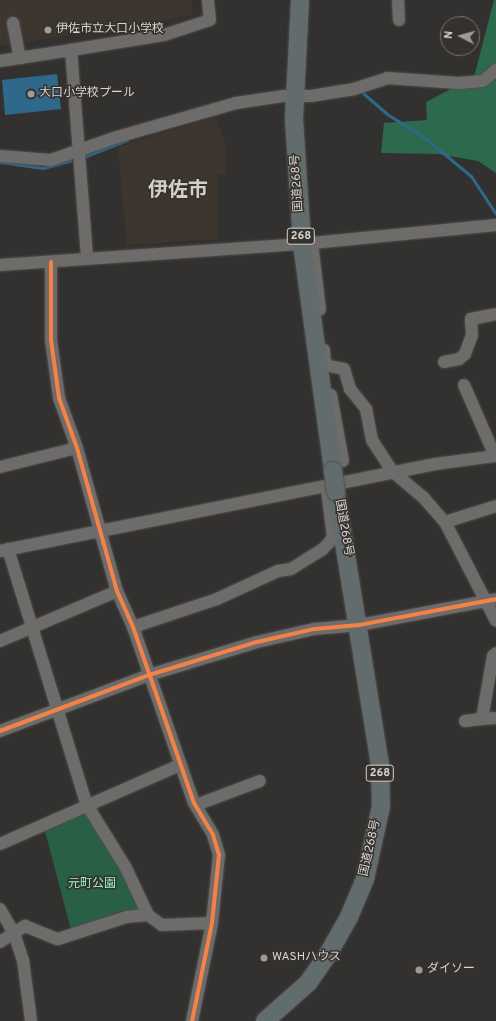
<!DOCTYPE html>
<html>
<head>
<meta charset="utf-8">
<style>
	body { margin:0 }
	#map { position:relative; width:496px; height:1021px; overflow:hidden; background:#33312f; font-family:Overpass,"Noto Sans JP",sans-serif }
	div>[style] { position:absolute }
	[style*='--x'] { left:calc(var(--x)*1px); top:calc(var(--y)*1px); width:calc(var(--w)*1px); rotate:calc(var(--a)*1deg) }
	.built>* { inset:0; background:#3d362e }
	.green>* { inset:0; background:#296045 }
	.forest>* { inset:0; background:#2d694c }
	.water>* { inset:0; background:#2e688a }
	.stream>* { height:3px; margin:-1.5px; padding:0 1.5px; transform-origin:1.5px; border-radius:1.5px; background:#2e688a }
	.roads { filter:drop-shadow(0 0 1px #504e4c) drop-shadow(0 0 1px #504e4c) }
	.minor>* { height:12px; margin:-6px; padding:0 6px; transform-origin:6px; border-radius:6px; background:#6d6c6a }
	.highway>* { height:18px; margin:-9px; padding:0 9px; transform-origin:9px; border-radius:9px; background:#636c6d }
	.bridges { filter:drop-shadow(0 0 1px #504e4c) drop-shadow(0 0 1px #504e4c) }
	.highway-bridge>* { height:18px; margin:-9px; padding:0 9px; transform-origin:9px; border-radius:9px; background:#636c6d }
	.cycleway>* { height:4px; margin:-2px; padding:0 2px; transform-origin:2px; border-radius:2px; background:#f48246 }
	.dots>* { width:11px; height:11px; translate:-50% -50%; box-sizing:border-box; border:2px solid #35312d; border-radius:50% }
	span { translate:-50% -50%; white-space:nowrap; text-align:center; line-height:1.15; -webkit-text-stroke:3px #35312d; paint-order:stroke }
	.shield-label span { padding:1px 3px; background:#35312d; border:1px solid; border-radius:3px; -webkit-text-stroke-width:0 }
	.shield-label { font-size:11px; color:#d7d5d2; font-weight:700 }
	.poi-label { font-size:12px; color:#d7d5d2 }
	.left { translate:0 -50%; text-align:left }
	.street-label { font-size:12px; color:#d7d5d2 }
	.park-label { font-size:12px; color:#97fac6 }
	.town-label { font-size:20px; color:#d2cec8; font-weight:700 }
	.north { position:absolute; left:440px; top:16px; width:40px; height:40px; box-sizing:border-box; background:#35312d; border:1px solid #76736f; border-radius:50%; rotate:276deg; font-size:11px; font-weight:700; line-height:16px; text-align:center; color:#d7d5d2 }
	.north::after { content:''; display:block; margin:auto; width:14px; height:18px; background:#9e9c99; clip-path:polygon(50% 0,100% 100%,50% 72%,0 100%) }
</style>
</head>
<body>
<div id="map">
	<div class="built">
		<i style="clip-path:polygon(0 0,191px 0,193px 15px,0 46px)"></i>
		<i style="clip-path:polygon(216px 117px,225px 144px,225px 174px,218px 174px,217px 239px,127px 245px,118px 147px)"></i>
	</div>
	<div class="green">
		<i style="clip-path:polygon(83px 813px,87px 813px,143px 906px,140px 911px,121px 911px,71px 930px,45px 831px)"></i>
	</div>
	<div class="forest">
		<i style="clip-path:polygon(494px 0,496px 0,496px 173px,478px 161px,438px 154px,381px 153px,384px 123px,427px 120px,426px 102px,474px 77px)"></i>
	</div>
	<div class="water">
		<i style="clip-path:polygon(57px 74px,61px 109px,5px 115px,2px 80px)"></i>
	</div>
	<div class="stream">
		<i style="--x:363;--y:93;--w:32;--a:41"></i>
		<i style="--x:387;--y:114;--w:45;--a:32.3"></i>
		<i style="--x:425;--y:138;--w:60;--a:39.6"></i>
		<i style="--x:471;--y:176;--w:45;--a:56.7"></i>
		<i style="--x:86;--y:156;--w:44;--a:-21.3"></i>
		<i style="--x:0;--y:162;--w:43;--a:7.9"></i>
		<i style="--x:43;--y:168;--w:28;--a:-15"></i>
	</div>
	<div class="roads">
		<div class="minor">
			<i style="--x:398;--y:0;--w:20;--a:87"></i>
			<i style="--x:13;--y:23;--w:36;--a:79"></i>
			<i style="--x:0;--y:61;--w:72;--a:-8.8"></i>
			<i style="--x:0;--y:156;--w:51;--a:4.5"></i>
			<i style="--x:51;--y:160;--w:70;--a:-19.2"></i>
			<i style="--x:117;--y:137;--w:124;--a:-15.9"></i>
			<i style="--x:236;--y:103;--w:49;--a:-8.3"></i>
			<i style="--x:284;--y:96;--w:27;--a:0"></i>
			<i style="--x:311;--y:96;--w:44;--a:-9.2"></i>
			<i style="--x:354;--y:89;--w:35;--a:-18"></i>
			<i style="--x:387;--y:78;--w:72;--a:4"></i>
			<i style="--x:459;--y:83;--w:24;--a:-5"></i>
			<i style="--x:483;--y:81;--w:17;--a:-40"></i>
			<i style="--x:312;--y:243;--w:67;--a:83.2"></i>
			<i style="--x:87;--y:257;--w:208;--a:-94.4"></i>
			<i style="--x:71;--y:50;--w:94;--a:-9.2"></i>
			<i style="--x:164;--y:35;--w:48;--a:-18.1"></i>
			<i style="--x:210;--y:20;--w:20;--a:-96"></i>
			<i style="--x:51;--y:262;--w:78;--a:90"></i>
			<i style="--x:51;--y:340;--w:59;--a:82.1"></i>
			<i style="--x:59;--y:398;--w:53;--a:70.2"></i>
			<i style="--x:77;--y:448;--w:148;--a:74.4"></i>
			<i style="--x:117;--y:591;--w:39;--a:66"></i>
			<i style="--x:133;--y:627;--w:186;--a:70.9"></i>
			<i style="--x:194;--y:803;--w:37;--a:59"></i>
			<i style="--x:213;--y:835;--w:21;--a:73"></i>
			<i style="--x:219;--y:855;--w:68;--a:95.9"></i>
			<i style="--x:212;--y:923;--w:100;--a:101.5"></i>
			<i style="--x:0;--y:265;--w:303;--a:-4"></i>
			<i style="--x:302;--y:244;--w:195;--a:-5.6"></i>
			<i style="--x:324;--y:350;--w:15;--a:86"></i>
			<i style="--x:325;--y:365;--w:19;--a:12"></i>
			<i style="--x:344;--y:369;--w:21;--a:73"></i>
			<i style="--x:350;--y:389;--w:26;--a:51"></i>
			<i style="--x:366;--y:409;--w:32;--a:79"></i>
			<i style="--x:372;--y:440;--w:38;--a:57"></i>
			<i style="--x:393;--y:472;--w:39;--a:40"></i>
			<i style="--x:423;--y:497;--w:33;--a:49"></i>
			<i style="--x:445;--y:522;--w:111;--a:62.7"></i>
			<i style="--x:444;--y:362;--w:15;--a:-11"></i>
			<i style="--x:459;--y:359;--w:8;--a:-40"></i>
			<i style="--x:465;--y:354;--w:20;--a:-70"></i>
			<i style="--x:472;--y:335;--w:16;--a:-94"></i>
			<i style="--x:471;--y:319;--w:25;--a:-11"></i>
			<i style="--x:464;--y:385;--w:77;--a:66.4"></i>
			<i style="--x:331;--y:395;--w:67;--a:79.7"></i>
			<i style="--x:0;--y:467;--w:79;--a:-13.9"></i>
			<i style="--x:445;--y:522;--w:53;--a:-17.4"></i>
			<i style="--x:8;--y:549;--w:268;--a:72.9"></i>
			<i style="--x:87;--y:805;--w:74;--a:58.2"></i>
			<i style="--x:126;--y:868;--w:52;--a:64.9"></i>
			<i style="--x:0;--y:551;--w:444;--a:-11.3"></i>
			<i style="--x:435;--y:464;--w:62;--a:-7.5"></i>
			<i style="--x:133;--y:627;--w:89;--a:-18.4"></i>
			<i style="--x:217;--y:599;--w:67;--a:-24.7"></i>
			<i style="--x:278;--y:571;--w:13;--a:-9"></i>
			<i style="--x:291;--y:569;--w:36;--a:-32"></i>
			<i style="--x:322;--y:550;--w:16;--a:-47"></i>
			<i style="--x:333;--y:538;--w:49;--a:-97"></i>
			<i style="--x:0;--y:641;--w:127;--a:-23.1"></i>
			<i style="--x:482;--y:719;--w:14;--a:-4"></i>
			<i style="--x:465;--y:721;--w:17;--a:-7"></i>
			<i style="--x:482;--y:719;--w:64;--a:-80.1"></i>
			<i style="--x:493;--y:656;--w:4;--a:-45"></i>
			<i style="--x:0;--y:731;--w:159;--a:-20.6"></i>
			<i style="--x:149;--y:675;--w:113;--a:-17"></i>
			<i style="--x:257;--y:642;--w:58;--a:-12.8"></i>
			<i style="--x:314;--y:629;--w:45;--a:-5.1"></i>
			<i style="--x:359;--y:625;--w:139;--a:-10.7"></i>
			<i style="--x:196;--y:805;--w:68;--a:-20.6"></i>
			<i style="--x:0;--y:844;--w:197;--a:-23.7"></i>
			<i style="--x:0;--y:909;--w:28;--a:60"></i>
			<i style="--x:14;--y:933;--w:28;--a:72"></i>
			<i style="--x:23;--y:960;--w:62;--a:82.5"></i>
			<i style="--x:0;--y:942;--w:30;--a:-33"></i>
			<i style="--x:25;--y:926;--w:35;--a:22"></i>
			<i style="--x:58;--y:939;--w:71;--a:-17.9"></i>
			<i style="--x:126;--y:917;--w:22;--a:-5"></i>
			<i style="--x:148;--y:915;--w:17;--a:36"></i>
			<i style="--x:162;--y:925;--w:50;--a:-2.3"></i>
		</div>
		<div class="highway">
			<i style="--x:300;--y:0;--w:119;--a:92.9"></i>
			<i style="--x:294;--y:119;--w:125;--a:86.3"></i>
			<i style="--x:302;--y:244;--w:229;--a:82.2"></i>
			<i style="--x:265;--y:1021;--w:57;--a:-41.5"></i>
			<i style="--x:308;--y:983;--w:33;--a:-55"></i>
			<i style="--x:327;--y:956;--w:45;--a:-60.6"></i>
			<i style="--x:349;--y:917;--w:41;--a:-67.2"></i>
			<i style="--x:365;--y:879;--w:75;--a:-77.6"></i>
			<i style="--x:381;--y:806;--w:41;--a:-91.4"></i>
			<i style="--x:380;--y:765;--w:277;--a:-99.2"></i>
		</div>
	</div>
	<div class="bridges">
		<div class="highway-bridge">
			<i style="--x:333;--y:471;--w:21;--a:82"></i>
		</div>
	</div>
	<div class="cycleway">
		<i style="--x:51;--y:262;--w:78;--a:90"></i>
		<i style="--x:51;--y:340;--w:59;--a:82.1"></i>
		<i style="--x:59;--y:398;--w:53;--a:70.2"></i>
		<i style="--x:77;--y:448;--w:148;--a:74.4"></i>
		<i style="--x:117;--y:591;--w:39;--a:66"></i>
		<i style="--x:133;--y:627;--w:186;--a:70.9"></i>
		<i style="--x:194;--y:803;--w:37;--a:59"></i>
		<i style="--x:213;--y:835;--w:21;--a:73"></i>
		<i style="--x:219;--y:855;--w:68;--a:95.9"></i>
		<i style="--x:212;--y:923;--w:100;--a:101.5"></i>
		<i style="--x:0;--y:731;--w:159;--a:-20.6"></i>
		<i style="--x:149;--y:675;--w:113;--a:-17"></i>
		<i style="--x:257;--y:642;--w:58;--a:-12.8"></i>
		<i style="--x:314;--y:629;--w:45;--a:-5.1"></i>
		<i style="--x:359;--y:625;--w:139;--a:-10.7"></i>
	</div>
	<div class="dots">
		<i style="left:48px;top:30px;background:#9e9c99"></i>
		<i style="left:31px;top:94px;background:#9e9c99"></i>
		<i style="left:264px;top:958px;background:#9e9c99"></i>
		<i style="left:419px;top:970px;background:#9e9c99"></i>
	</div>
	<div class="shield-label">
		<span style="left:301px;top:236px">268</span>
		<span style="left:380px;top:773px">268</span>
	</div>
	<div class="poi-label">
		<span class="left" style="left:56px;top:30px">伊佐市立大口小学校</span>
		<span class="left" style="left:39px;top:94px">大口小学校プール</span>
		<span class="left" style="left:272px;top:958px">WASHハウス</span>
		<span class="left" style="left:427px;top:970px">ダイソー</span>
	</div>
	<div class="street-label">
		<span style="left:298px;top:183px;rotate:-94deg">国道268号</span>
		<span style="left:343px;top:528px;rotate:80deg">国道268号</span>
		<span style="left:371px;top:848px;rotate:-77deg">国道268号</span>
	</div>
	<div class="park-label">
		<span style="left:92px;top:885px">元町公園</span>
	</div>
	<div class="town-label">
		<span style="left:178px;top:191px">伊佐市</span>
	</div>
	<div class="north">N</div>
</div>
</body>
</html>
